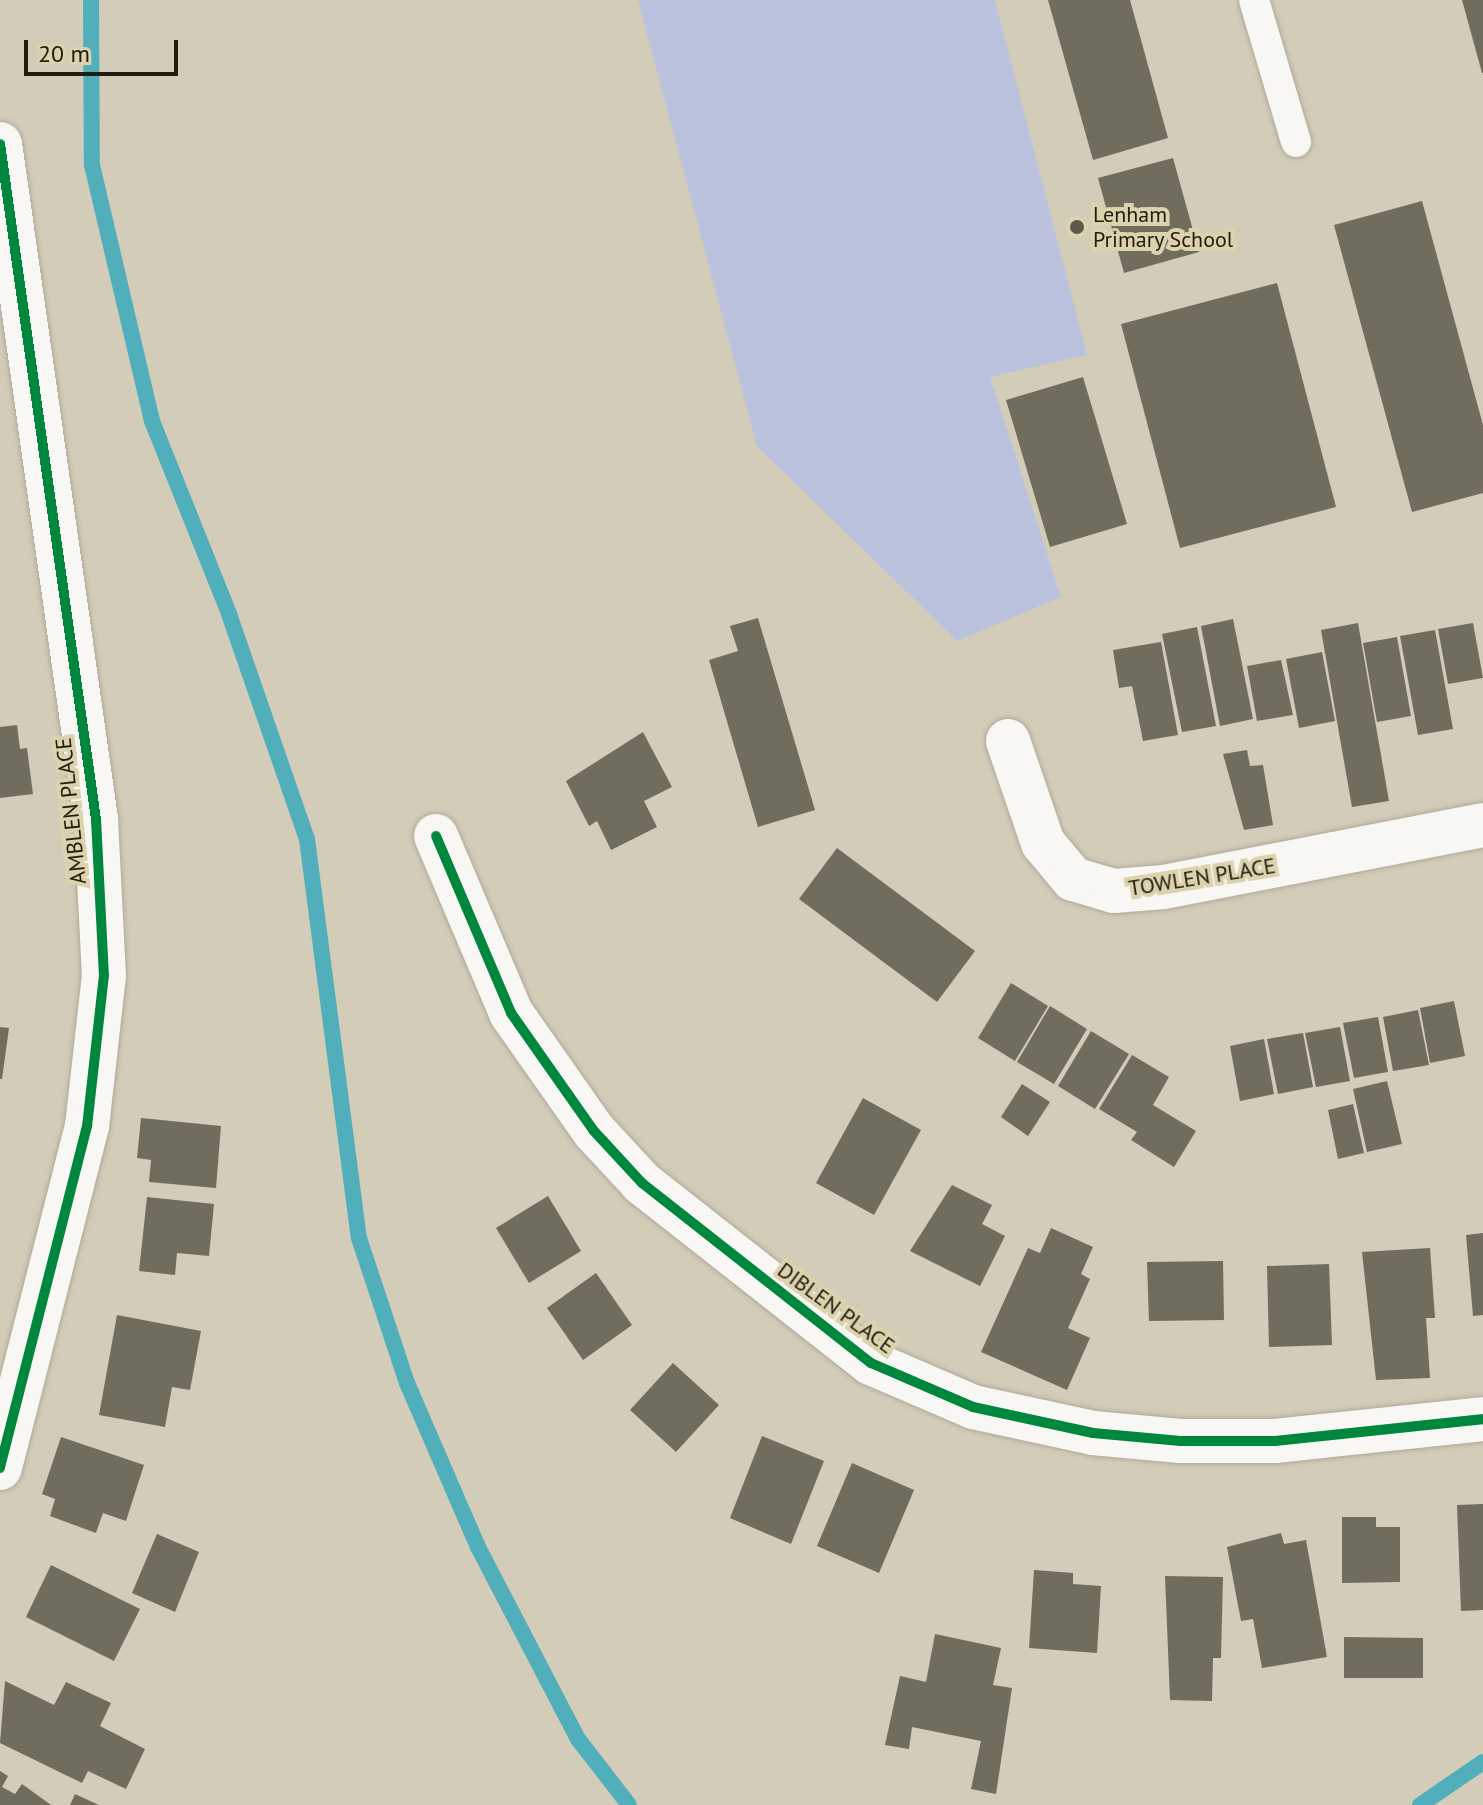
<!DOCTYPE html>
<html>
<head>
<meta charset="utf-8">
<style>
	body { margin:0 }
	#map { position:relative; width:1483px; height:1805px; overflow:hidden; background:#d2ccb8; font-family:"PT Sans",sans-serif }
	div>[style] { position:absolute }
	[style*='--x'] { left:calc(var(--x)*1px); top:calc(var(--y)*1px); width:calc(var(--w)*1px); rotate:calc(var(--a)*1deg) }
	.green>* { inset:0; background:#bbc2dd }
	.stream>* { height:16px; margin:-8px; padding:0 8px; transform-origin:8px; border-radius:8px; background:#50afbb }
	.building>* { inset:0; background:#716d5d }
	.roads { filter:drop-shadow(0 0 2px #afaa9b) drop-shadow(0 0 2px #afaa9b) }
	.service>* { height:30px; margin:-15px; padding:0 15px; transform-origin:15px; border-radius:15px; background:#f8f7f4 }
	.minor>* { height:44px; margin:-22px; padding:0 22px; transform-origin:22px; border-radius:22px; background:#f8f7f4 }
	.cycleway>* { height:10px; margin:-5px; padding:0 5px; transform-origin:5px; border-radius:5px; background:#00873e }
	.dots>* { width:22px; height:22px; translate:-50% -50%; box-sizing:border-box; border:4px solid #dcd2ad; border-radius:50% }
	span { translate:-50% -50%; white-space:nowrap; text-align:center; line-height:1.15; -webkit-text-stroke:8px #dcd2ad; paint-order:stroke }
	.poi-label { font-size:22px; color:#201c0e }
	.left { translate:0 -50%; text-align:left }
	.street-label { font-size:22px; color:#201c0e }
	.scale { position:absolute; left:24px; top:40px; width:154px; height:36px; box-sizing:border-box; border:4px solid #201c0e; border-top:0; padding-left:10px; font-size:24px; line-height:28px; white-space:nowrap; color:#201c0e; -webkit-text-stroke:6px #dcd2ad; paint-order:stroke }
</style>
</head>
<body>
<div id="map">
	<div class="green">
		<i style="clip-path:polygon(638px 0,995px 0,1087px 355px,990px 377px,1061px 597px,957px 641px,757px 446px)"></i>
	</div>
	<div class="stream">
		<i style="--x:91;--y:0;--w:165;--a:89.7"></i>
		<i style="--x:92;--y:165;--w:263;--a:76.8"></i>
		<i style="--x:152;--y:421;--w:208;--a:68.2"></i>
		<i style="--x:229;--y:614;--w:238;--a:70.9"></i>
		<i style="--x:307;--y:839;--w:402;--a:82.6"></i>
		<i style="--x:359;--y:1238;--w:153;--a:71.7"></i>
		<i style="--x:407;--y:1383;--w:179;--a:66.6"></i>
		<i style="--x:478;--y:1547;--w:216;--a:62.5"></i>
		<i style="--x:578;--y:1739;--w:83;--a:52.3"></i>
		<i style="--x:1420;--y:1805;--w:76;--a:-34.3"></i>
	</div>
	<div class="building">
		<i style="clip-path:polygon(1048px 0,1130px 0,1168px 138px,1093px 160px)"></i>
		<i style="clip-path:polygon(1462px 0,1483px 0,1483px 73px,1482px 73px)"></i>
		<i style="clip-path:polygon(1173px 158px,1199px 252px,1124px 273px,1098px 178px)"></i>
		<i style="clip-path:polygon(1422px 201px,1483px 425px,1483px 493px,1412px 512px,1334px 225px)"></i>
		<i style="clip-path:polygon(1277px 283px,1336px 507px,1180px 548px,1121px 324px)"></i>
		<i style="clip-path:polygon(1083px 377px,1127px 524px,1050px 547px,1006px 400px)"></i>
		<i style="clip-path:polygon(758px 618px,815px 810px,758px 827px,709px 660px,738px 651px,730px 626px)"></i>
		<i style="clip-path:polygon(1233px 619px,1253px 719px,1220px 726px,1201px 626px)"></i>
		<i style="clip-path:polygon(1358px 623px,1389px 801px,1352px 807px,1321px 630px)"></i>
		<i style="clip-path:polygon(1473px 623px,1483px 678px,1448px 684px,1438px 629px)"></i>
		<i style="clip-path:polygon(1197px 627px,1216px 726px,1182px 732px,1162px 634px)"></i>
		<i style="clip-path:polygon(1435px 630px,1453px 729px,1418px 735px,1400px 636px)"></i>
		<i style="clip-path:polygon(1397px 637px,1411px 716px,1377px 722px,1363px 643px)"></i>
		<i style="clip-path:polygon(1161px 642px,1178px 735px,1143px 741px,1132px 686px,1119px 688px,1113px 650px)"></i>
		<i style="clip-path:polygon(1322px 652px,1335px 721px,1299px 728px,1286px 659px)"></i>
		<i style="clip-path:polygon(1281px 660px,1293px 715px,1257px 721px,1247px 666px)"></i>
		<i style="clip-path:polygon(17px 725px,20px 749px,27px 748px,33px 794px,0 798px,0 727px)"></i>
		<i style="clip-path:polygon(643px 732px,672px 787px,644px 801px,657px 827px,611px 850px,597px 821px,589px 826px,566px 781px)"></i>
		<i style="clip-path:polygon(1247px 750px,1250px 766px,1263px 765px,1273px 825px,1244px 830px,1223px 754px)"></i>
		<i style="clip-path:polygon(837px 848px,975px 951px,937px 1002px,799px 899px)"></i>
		<i style="clip-path:polygon(1011px 983px,1048px 1006px,1015px 1061px,978px 1038px)"></i>
		<i style="clip-path:polygon(1454px 1001px,1465px 1056px,1430px 1063px,1420px 1008px)"></i>
		<i style="clip-path:polygon(1050px 1006px,1087px 1029px,1054px 1084px,1017px 1062px)"></i>
		<i style="clip-path:polygon(1418px 1010px,1429px 1065px,1393px 1071px,1383px 1017px)"></i>
		<i style="clip-path:polygon(1378px 1017px,1388px 1072px,1354px 1078px,1343px 1023px)"></i>
		<i style="clip-path:polygon(0 1027px,9px 1028px,2px 1079px,0 1079px)"></i>
		<i style="clip-path:polygon(1340px 1027px,1350px 1081px,1316px 1087px,1305px 1033px)"></i>
		<i style="clip-path:polygon(1091px 1031px,1129px 1054px,1095px 1109px,1058px 1086px)"></i>
		<i style="clip-path:polygon(1303px 1033px,1313px 1087px,1278px 1094px,1267px 1039px)"></i>
		<i style="clip-path:polygon(1264px 1039px,1274px 1094px,1240px 1101px,1230px 1046px)"></i>
		<i style="clip-path:polygon(1132px 1055px,1169px 1077px,1153px 1105px,1196px 1131px,1174px 1167px,1131px 1140px,1137px 1132px,1099px 1109px)"></i>
		<i style="clip-path:polygon(1387px 1081px,1402px 1144px,1367px 1152px,1353px 1089px)"></i>
		<i style="clip-path:polygon(1022px 1084px,1050px 1102px,1028px 1136px,1001px 1117px)"></i>
		<i style="clip-path:polygon(863px 1098px,921px 1130px,874px 1215px,816px 1183px)"></i>
		<i style="clip-path:polygon(1353px 1104px,1364px 1153px,1338px 1159px,1328px 1110px)"></i>
		<i style="clip-path:polygon(141px 1118px,221px 1126px,216px 1188px,149px 1182px,151px 1160px,137px 1158px)"></i>
		<i style="clip-path:polygon(952px 1185px,992px 1205px,982px 1224px,1005px 1236px,980px 1286px,910px 1251px)"></i>
		<i style="clip-path:polygon(548px 1196px,581px 1251px,529px 1283px,496px 1228px)"></i>
		<i style="clip-path:polygon(147px 1197px,214px 1204px,209px 1256px,177px 1253px,175px 1275px,139px 1271px)"></i>
		<i style="clip-path:polygon(1051px 1228px,1093px 1247px,1081px 1274px,1090px 1279px,1068px 1328px,1090px 1338px,1067px 1390px,981px 1352px,1028px 1248px,1040px 1253px)"></i>
		<i style="clip-path:polygon(1483px 1233px,1483px 1315px,1473px 1316px,1466px 1235px)"></i>
		<i style="clip-path:polygon(1430px 1248px,1435px 1318px,1426px 1318px,1430px 1378px,1376px 1380px,1362px 1252px)"></i>
		<i style="clip-path:polygon(1223px 1261px,1224px 1320px,1149px 1321px,1147px 1262px)"></i>
		<i style="clip-path:polygon(1329px 1264px,1332px 1345px,1269px 1347px,1267px 1266px)"></i>
		<i style="clip-path:polygon(596px 1273px,632px 1325px,583px 1360px,547px 1308px)"></i>
		<i style="clip-path:polygon(117px 1315px,201px 1331px,190px 1390px,172px 1387px,165px 1427px,99px 1415px)"></i>
		<i style="clip-path:polygon(673px 1363px,719px 1405px,676px 1452px,630px 1410px)"></i>
		<i style="clip-path:polygon(762px 1436px,824px 1461px,791px 1544px,730px 1518px)"></i>
		<i style="clip-path:polygon(61px 1437px,144px 1465px,126px 1521px,103px 1513px,96px 1533px,50px 1516px,55px 1499px,42px 1494px)"></i>
		<i style="clip-path:polygon(852px 1463px,914px 1490px,879px 1573px,817px 1546px)"></i>
		<i style="clip-path:polygon(1483px 1504px,1483px 1610px,1461px 1611px,1457px 1505px)"></i>
		<i style="clip-path:polygon(1342px 1517px,1376px 1517px,1376px 1527px,1400px 1527px,1400px 1582px,1342px 1583px)"></i>
		<i style="clip-path:polygon(1281px 1533px,1284px 1544px,1306px 1540px,1327px 1657px,1262px 1668px,1253px 1619px,1241px 1621px,1227px 1547px)"></i>
		<i style="clip-path:polygon(157px 1534px,199px 1552px,175px 1612px,132px 1593px)"></i>
		<i style="clip-path:polygon(51px 1565px,140px 1609px,114px 1661px,26px 1617px)"></i>
		<i style="clip-path:polygon(1034px 1570px,1073px 1573px,1073px 1584px,1101px 1586px,1097px 1653px,1029px 1648px)"></i>
		<i style="clip-path:polygon(1165px 1576px,1223px 1577px,1221px 1658px,1213px 1658px,1212px 1701px,1170px 1700px)"></i>
		<i style="clip-path:polygon(935px 1634px,1001px 1648px,993px 1685px,1012px 1688px,996px 1794px,971px 1789px,981px 1741px,912px 1727px,909px 1749px,885px 1745px,900px 1676px,926px 1682px)"></i>
		<i style="clip-path:polygon(1344px 1637px,1423px 1638px,1423px 1678px,1344px 1678px)"></i>
		<i style="clip-path:polygon(5px 1681px,54px 1705px,66px 1682px,111px 1703px,100px 1726px,145px 1749px,126px 1789px,88px 1771px,82px 1783px,0 1743px)"></i>
		<i style="clip-path:polygon(0 1771px,8px 1776px,2px 1787px,15px 1794px,22px 1784px,51px 1805px,0 1805px)"></i>
		<i style="clip-path:polygon(75px 1794px,99px 1805px,70px 1805px)"></i>
	</div>
	<div class="roads">
		<div class="service">
			<i style="--x:1254;--y:0;--w:148;--a:73.5"></i>
		</div>
		<div class="minor">
			<i style="--x:0;--y:144;--w:682;--a:81.91"></i>
			<i style="--x:96;--y:819;--w:156;--a:87.1"></i>
			<i style="--x:104;--y:975;--w:152;--a:96.4"></i>
			<i style="--x:87;--y:1126;--w:353;--a:104.3"></i>
			<i style="--x:1008;--y:741;--w:108;--a:71.1"></i>
			<i style="--x:1043;--y:843;--w:47;--a:50.2"></i>
			<i style="--x:1073;--y:879;--w:43;--a:16.3"></i>
			<i style="--x:1114;--y:891;--w:50;--a:-4.6"></i>
			<i style="--x:1164;--y:887;--w:325;--a:-11"></i>
			<i style="--x:436;--y:836;--w:192;--a:67"></i>
			<i style="--x:511;--y:1013;--w:144;--a:54.9"></i>
			<i style="--x:594;--y:1131;--w:71;--a:47.3"></i>
			<i style="--x:642;--y:1183;--w:291;--a:38.2"></i>
			<i style="--x:871;--y:1363;--w:111;--a:23.3"></i>
			<i style="--x:973;--y:1407;--w:123;--a:12.2"></i>
			<i style="--x:1093;--y:1433;--w:88;--a:5.2"></i>
			<i style="--x:1181;--y:1441;--w:94;--a:0"></i>
			<i style="--x:1275;--y:1441;--w:209;--a:-6"></i>
		</div>
	</div>
	<div class="cycleway">
		<i style="--x:0;--y:144;--w:682;--a:81.91"></i>
		<i style="--x:96;--y:819;--w:156;--a:87.1"></i>
		<i style="--x:104;--y:975;--w:152;--a:96.4"></i>
		<i style="--x:87;--y:1126;--w:353;--a:104.3"></i>
		<i style="--x:436;--y:836;--w:192;--a:67"></i>
		<i style="--x:511;--y:1013;--w:144;--a:54.9"></i>
		<i style="--x:594;--y:1131;--w:71;--a:47.3"></i>
		<i style="--x:642;--y:1183;--w:291;--a:38.2"></i>
		<i style="--x:871;--y:1363;--w:111;--a:23.3"></i>
		<i style="--x:973;--y:1407;--w:123;--a:12.2"></i>
		<i style="--x:1093;--y:1433;--w:88;--a:5.2"></i>
		<i style="--x:1181;--y:1441;--w:94;--a:0"></i>
		<i style="--x:1275;--y:1441;--w:209;--a:-6"></i>
	</div>
	<div class="dots">
		<i style="left:1077px;top:227px;background:#5e5a4a"></i>
	</div>
	<div class="poi-label">
		<span class="left" style="left:1093px;top:227px">Lenham<br>Primary School</span>
	</div>
	<div class="street-label">
		<span style="left:71px;top:811px;rotate:-96deg">AMBLEN PLACE</span>
		<span style="left:1202px;top:877px;rotate:-9deg">TOWLEN PLACE</span>
		<span style="left:836px;top:1308px;rotate:36deg">DIBLEN PLACE</span>
	</div>
	<div class="scale">20 m</div>
</div>
</body>
</html>
